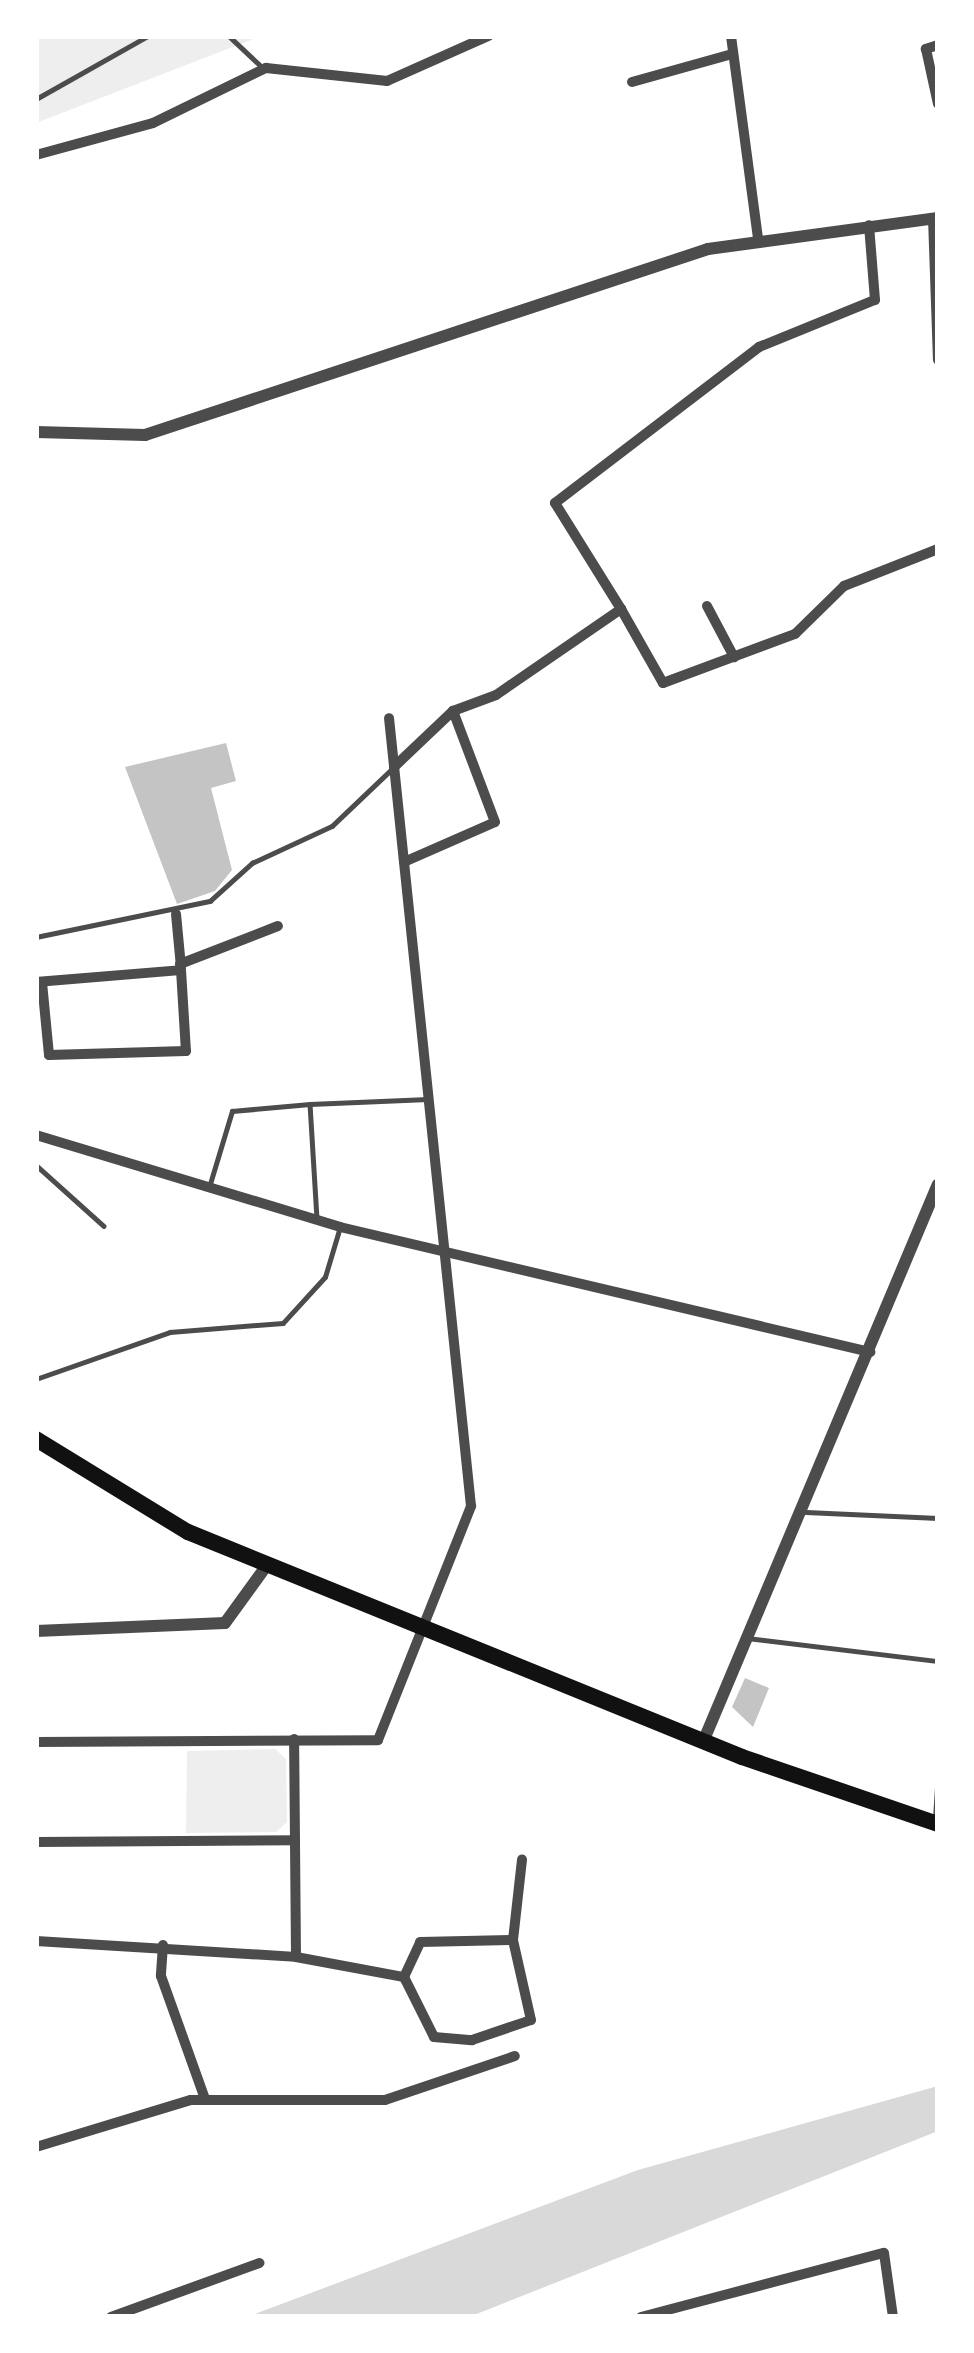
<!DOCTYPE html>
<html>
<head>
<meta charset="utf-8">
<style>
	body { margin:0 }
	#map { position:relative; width:974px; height:2353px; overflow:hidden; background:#fff; font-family:Jost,sans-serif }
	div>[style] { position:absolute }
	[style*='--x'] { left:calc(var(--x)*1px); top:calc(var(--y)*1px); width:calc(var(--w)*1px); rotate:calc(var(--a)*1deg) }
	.green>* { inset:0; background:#eee }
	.water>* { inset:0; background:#d9d9d9 }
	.building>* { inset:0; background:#c4c4c4 }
	.service>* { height:4.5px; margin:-2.25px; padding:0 2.25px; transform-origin:2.25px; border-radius:2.25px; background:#4c4c4c }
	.minor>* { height:10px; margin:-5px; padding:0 5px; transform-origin:5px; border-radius:5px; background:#4c4c4c }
	.tertiary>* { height:12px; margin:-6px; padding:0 6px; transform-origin:6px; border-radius:6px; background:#4c4c4c }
	.trunk>* { height:16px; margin:-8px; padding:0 8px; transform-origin:8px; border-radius:8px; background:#111 }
	span { translate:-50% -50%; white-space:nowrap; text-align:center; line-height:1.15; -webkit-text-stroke:9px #fff; paint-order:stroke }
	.frame { position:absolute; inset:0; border:39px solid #fff; pointer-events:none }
</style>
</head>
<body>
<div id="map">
	<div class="green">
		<i style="clip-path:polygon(36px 36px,261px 36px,36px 123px)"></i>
		<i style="clip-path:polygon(275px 1749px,286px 1759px,287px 1822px,276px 1832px,186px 1833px,187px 1751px)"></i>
	</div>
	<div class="water">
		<i style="clip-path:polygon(938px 2086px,938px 2131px,469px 2317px,247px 2317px,638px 2170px)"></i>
	</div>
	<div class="building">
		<i style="clip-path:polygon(226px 743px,236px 781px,211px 788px,232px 870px,215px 891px,177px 904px,125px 767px)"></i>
		<i style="clip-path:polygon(745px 1678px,769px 1688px,753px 1727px,732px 1707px)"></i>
	</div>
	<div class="service">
		<i style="--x:229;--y:36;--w:44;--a:43.2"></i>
		<i style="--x:36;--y:99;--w:129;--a:-29.4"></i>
		<i style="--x:36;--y:937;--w:178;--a:-11.7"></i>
		<i style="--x:210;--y:901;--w:57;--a:-42.1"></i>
		<i style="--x:252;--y:863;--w:88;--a:-24.8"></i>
		<i style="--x:332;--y:826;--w:84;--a:-43.6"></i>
		<i style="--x:310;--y:1104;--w:118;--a:-2.4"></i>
		<i style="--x:36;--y:1165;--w:91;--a:41.9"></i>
		<i style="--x:210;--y:1184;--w:76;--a:-73.2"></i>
		<i style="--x:232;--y:1111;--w:78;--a:-5.1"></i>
		<i style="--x:310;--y:1104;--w:114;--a:86.5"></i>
		<i style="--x:36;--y:1379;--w:142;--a:-19.3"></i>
		<i style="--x:170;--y:1332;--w:113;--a:-4.6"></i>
		<i style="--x:283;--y:1323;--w:62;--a:-47.6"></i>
		<i style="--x:325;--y:1277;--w:52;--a:-73.3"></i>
		<i style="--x:806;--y:1512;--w:132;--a:2.6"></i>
		<i style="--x:747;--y:1638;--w:192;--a:6.9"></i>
		<i style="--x:935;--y:1819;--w:48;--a:-86.4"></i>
	</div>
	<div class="minor">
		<i style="--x:731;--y:36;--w:204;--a:82.4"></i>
		<i style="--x:938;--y:45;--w:13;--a:162"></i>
		<i style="--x:926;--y:49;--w:56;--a:77.7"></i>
		<i style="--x:632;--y:82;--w:104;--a:-15.6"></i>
		<i style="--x:36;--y:155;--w:121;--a:-15.3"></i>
		<i style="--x:153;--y:123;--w:126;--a:-26"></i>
		<i style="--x:266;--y:68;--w:122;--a:6.1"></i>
		<i style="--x:387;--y:81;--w:111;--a:-24"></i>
		<i style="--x:933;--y:218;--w:142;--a:88"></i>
		<i style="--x:707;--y:606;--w:58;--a:62.1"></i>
		<i style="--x:621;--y:609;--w:85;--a:60.4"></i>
		<i style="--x:663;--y:683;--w:141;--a:-20.4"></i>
		<i style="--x:795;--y:634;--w:69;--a:-44.4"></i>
		<i style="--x:844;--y:586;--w:101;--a:-21.5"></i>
		<i style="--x:394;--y:767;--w:81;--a:-43.5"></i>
		<i style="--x:453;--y:711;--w:46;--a:-20.4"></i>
		<i style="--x:496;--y:695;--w:152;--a:-34.5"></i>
		<i style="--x:621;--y:609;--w:125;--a:-121.9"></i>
		<i style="--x:555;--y:503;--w:257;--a:-37.4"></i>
		<i style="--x:759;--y:347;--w:125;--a:-22.1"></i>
		<i style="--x:875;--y:300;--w:75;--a:-94.6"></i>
		<i style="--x:404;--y:862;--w:99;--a:-23.7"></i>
		<i style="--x:495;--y:822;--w:119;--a:-110.7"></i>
		<i style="--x:176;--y:914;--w:53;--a:84.6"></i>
		<i style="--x:180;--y:964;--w:105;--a:-21.2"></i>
		<i style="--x:36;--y:982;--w:145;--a:-4.7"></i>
		<i style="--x:181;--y:970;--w:81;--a:86.5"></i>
		<i style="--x:186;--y:1051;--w:137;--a:178.3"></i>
		<i style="--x:49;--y:1055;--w:73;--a:-95.5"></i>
		<i style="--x:36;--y:1135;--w:318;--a:16.8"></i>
		<i style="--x:340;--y:1227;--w:545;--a:13.27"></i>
		<i style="--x:36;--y:1742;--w:342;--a:-0.3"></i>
		<i style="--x:378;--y:1740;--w:252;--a:-68.3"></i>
		<i style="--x:471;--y:1506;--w:792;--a:-95.94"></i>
		<i style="--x:36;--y:1842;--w:259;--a:-0.4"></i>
		<i style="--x:36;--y:1941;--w:260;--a:3.5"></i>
		<i style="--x:296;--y:1957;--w:218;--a:-90.5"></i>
		<i style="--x:163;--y:1945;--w:31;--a:94"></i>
		<i style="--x:161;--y:1976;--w:131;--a:70.3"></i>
		<i style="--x:296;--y:1957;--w:110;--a:10.5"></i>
		<i style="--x:404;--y:1977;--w:67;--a:63.4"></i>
		<i style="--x:434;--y:2037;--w:38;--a:5"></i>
		<i style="--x:472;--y:2040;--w:62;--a:-18.7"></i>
		<i style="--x:531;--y:2020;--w:82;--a:-102.7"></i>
		<i style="--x:513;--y:1940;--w:81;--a:-83.6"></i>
		<i style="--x:404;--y:1977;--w:38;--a:-65"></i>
		<i style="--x:420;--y:1942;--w:93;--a:-1.2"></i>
		<i style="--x:36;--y:2147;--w:162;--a:-16.9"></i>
		<i style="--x:191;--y:2100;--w:194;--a:0"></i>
		<i style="--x:385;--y:2100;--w:137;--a:-18.7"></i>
		<i style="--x:111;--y:2317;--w:158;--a:-20"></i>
		<i style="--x:641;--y:2317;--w:251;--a:-14.8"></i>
		<i style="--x:884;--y:2253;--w:65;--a:82"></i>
	</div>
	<div class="tertiary">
		<i style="--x:36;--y:432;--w:109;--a:1.6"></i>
		<i style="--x:145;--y:435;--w:593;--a:-18.28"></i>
		<i style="--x:708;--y:249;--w:232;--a:-7.7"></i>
		<i style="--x:36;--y:1631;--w:189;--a:-2.4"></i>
		<i style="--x:225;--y:1623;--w:72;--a:-54.1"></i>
		<i style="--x:703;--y:1742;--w:605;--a:-67.16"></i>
	</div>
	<div class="trunk">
		<i style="--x:36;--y:1439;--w:178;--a:31.5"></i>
		<i style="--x:188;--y:1532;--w:598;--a:22.1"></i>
		<i style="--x:742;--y:1757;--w:207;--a:18.9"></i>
	</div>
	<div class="frame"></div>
</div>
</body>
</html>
